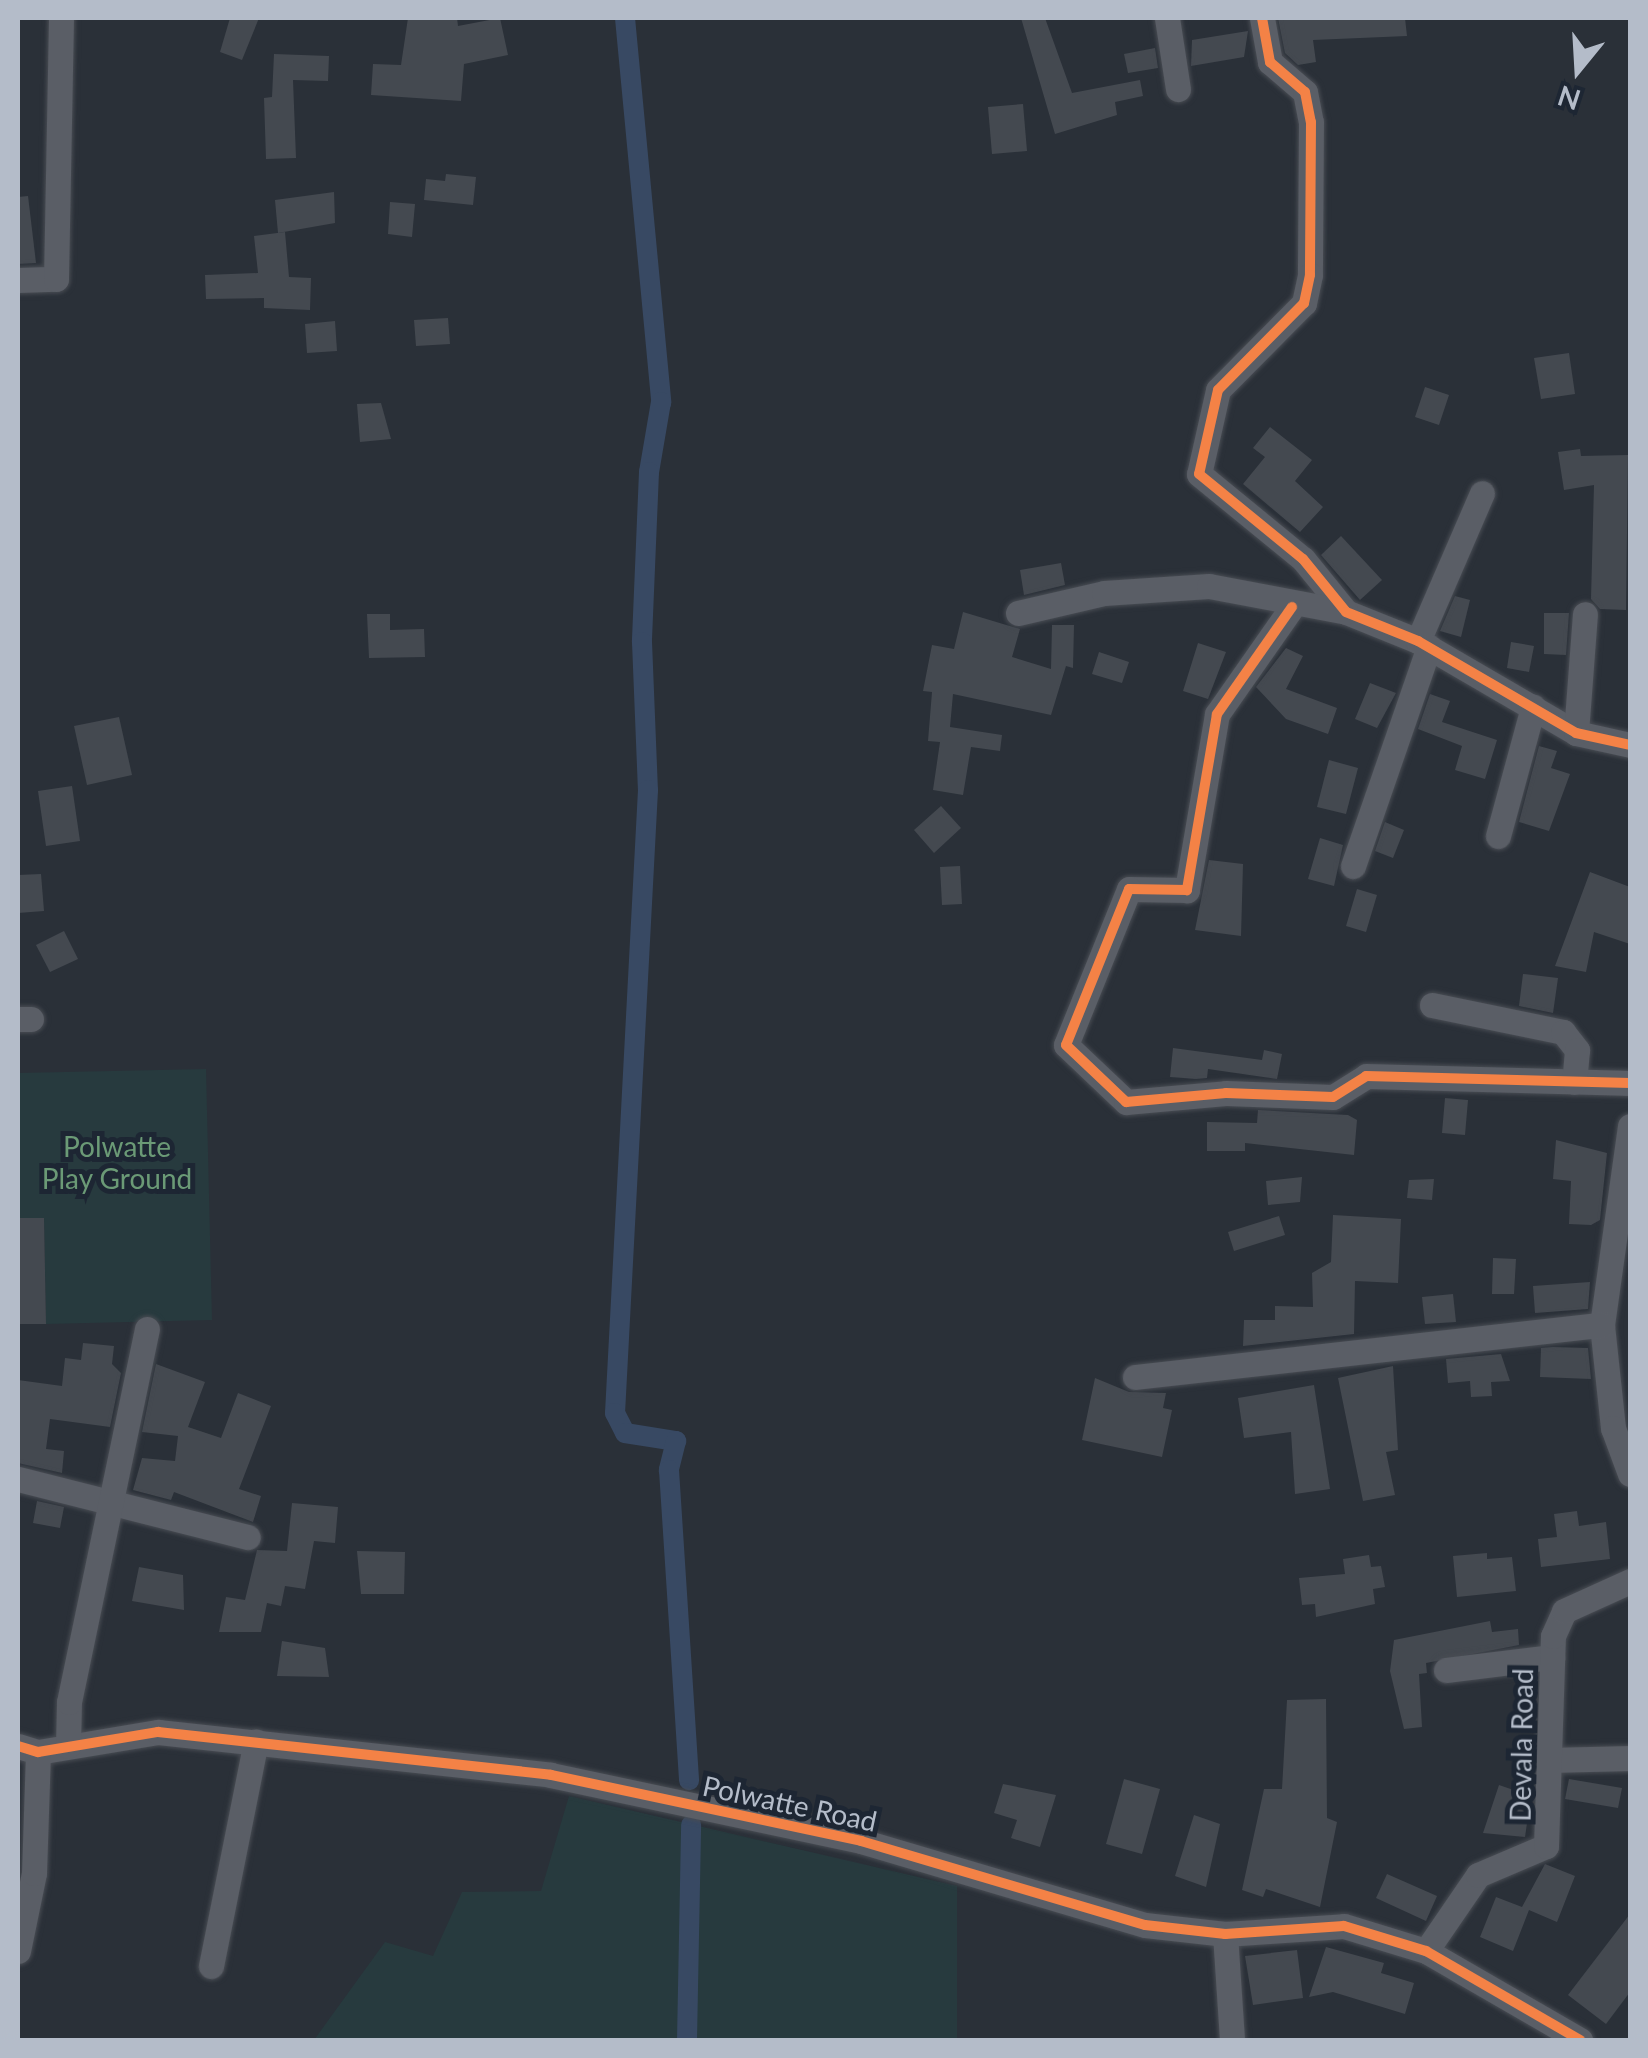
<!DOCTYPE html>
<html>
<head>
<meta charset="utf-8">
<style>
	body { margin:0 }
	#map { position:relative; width:1648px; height:2058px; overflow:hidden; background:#2a3038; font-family:Lato,sans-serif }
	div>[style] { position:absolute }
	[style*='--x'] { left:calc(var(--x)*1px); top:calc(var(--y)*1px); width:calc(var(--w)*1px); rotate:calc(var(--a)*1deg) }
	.green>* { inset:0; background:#273a3e }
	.canal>* { height:20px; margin:-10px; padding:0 10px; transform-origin:10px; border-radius:10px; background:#384963 }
	.building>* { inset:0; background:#444950 }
	.roads { filter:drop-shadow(0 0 2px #484c53) drop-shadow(0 0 2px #484c53) }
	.minor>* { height:25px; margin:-12.5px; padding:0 12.5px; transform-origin:12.5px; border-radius:12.5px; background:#5a5e66 }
	.cycleway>* { height:10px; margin:-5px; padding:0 5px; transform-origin:5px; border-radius:5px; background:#f48246 }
	span { translate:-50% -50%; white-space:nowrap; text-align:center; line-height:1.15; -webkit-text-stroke:10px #1d2633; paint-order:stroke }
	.park-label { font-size:28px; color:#6b9a76 }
	.street-label { font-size:28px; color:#b4bcc9 }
	.frame { position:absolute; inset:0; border:20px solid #b4bcc9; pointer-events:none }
	.north { position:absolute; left:1528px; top:20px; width:100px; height:100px; -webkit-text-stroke:8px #1d2633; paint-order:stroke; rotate:198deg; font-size:28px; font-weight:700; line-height:40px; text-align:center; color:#b4bcc9 }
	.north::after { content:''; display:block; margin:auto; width:35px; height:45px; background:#b4bcc9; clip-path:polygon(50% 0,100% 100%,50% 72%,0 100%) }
</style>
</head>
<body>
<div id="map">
	<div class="green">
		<i style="clip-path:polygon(206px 1069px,212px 1320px,46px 1324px,44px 1218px,18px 1218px,18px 1073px)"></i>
		<i style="clip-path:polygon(569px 1796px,957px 1886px,957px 2040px,314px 2040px,385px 1942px,433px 1956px,462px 1892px,541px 1891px)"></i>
	</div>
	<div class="canal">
		<i style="--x:625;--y:18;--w:386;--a:84.6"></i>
		<i style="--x:661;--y:402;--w:71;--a:99.7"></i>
		<i style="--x:649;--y:472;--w:170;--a:92.4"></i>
		<i style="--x:642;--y:642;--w:148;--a:87.7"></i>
		<i style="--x:648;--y:790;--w:624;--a:93.03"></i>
		<i style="--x:615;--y:1413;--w:22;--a:63"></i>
		<i style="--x:625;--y:1433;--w:52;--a:8.9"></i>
		<i style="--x:676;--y:1441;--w:30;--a:104"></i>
		<i style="--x:669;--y:1470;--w:311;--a:86.3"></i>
		<i style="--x:687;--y:2040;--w:215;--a:-88.9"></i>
	</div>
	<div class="building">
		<i style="clip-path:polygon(230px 18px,259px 18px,242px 60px,220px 52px)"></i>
		<i style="clip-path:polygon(408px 18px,457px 18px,458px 26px,500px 18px,508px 55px,464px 64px,461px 101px,371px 95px,373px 64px,401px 65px)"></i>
		<i style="clip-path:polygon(1021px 18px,1045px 18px,1072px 93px,1140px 80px,1143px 96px,1115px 102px,1117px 115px,1055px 134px)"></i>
		<i style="clip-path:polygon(1278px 18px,1405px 18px,1407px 36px,1313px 40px,1316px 62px,1298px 65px,1285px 53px)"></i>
		<i style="clip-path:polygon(1248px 31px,1244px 57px,1191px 66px,1192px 40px)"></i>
		<i style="clip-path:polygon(1155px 48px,1158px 68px,1128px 73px,1124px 54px)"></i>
		<i style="clip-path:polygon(274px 54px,329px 56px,328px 81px,293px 80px,296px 158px,266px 159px,264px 98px,272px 97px)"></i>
		<i style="clip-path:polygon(1023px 104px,1027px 151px,992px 154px,988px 107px)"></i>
		<i style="clip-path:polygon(446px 174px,476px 177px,473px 205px,424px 200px,426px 179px,445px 181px)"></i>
		<i style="clip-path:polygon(334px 192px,335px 223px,278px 233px,275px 200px)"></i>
		<i style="clip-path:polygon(28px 196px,36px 263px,18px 264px,18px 197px)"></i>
		<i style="clip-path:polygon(390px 202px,415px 204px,412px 237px,388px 234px)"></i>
		<i style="clip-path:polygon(285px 232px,289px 277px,311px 278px,310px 310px,264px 308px,264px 298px,206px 299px,205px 275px,258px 273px,254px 236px)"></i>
		<i style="clip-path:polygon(448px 318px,450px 344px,416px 346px,414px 320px)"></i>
		<i style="clip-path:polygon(335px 321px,337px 351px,307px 353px,305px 324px)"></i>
		<i style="clip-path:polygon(1569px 353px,1575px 394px,1541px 399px,1534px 358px)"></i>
		<i style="clip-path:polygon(1425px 387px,1449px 395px,1439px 425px,1415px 417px)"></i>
		<i style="clip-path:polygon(381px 403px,391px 439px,360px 442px,357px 404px)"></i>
		<i style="clip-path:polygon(1270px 427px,1312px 460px,1295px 481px,1323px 507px,1300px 532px,1243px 484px,1265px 457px,1253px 448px)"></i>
		<i style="clip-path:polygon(1580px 449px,1581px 456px,1628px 455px,1626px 610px,1600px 609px,1591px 599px,1594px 485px,1564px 490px,1558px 452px)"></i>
		<i style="clip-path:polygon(1341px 536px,1382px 580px,1360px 600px,1321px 555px)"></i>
		<i style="clip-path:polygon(1061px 563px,1065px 585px,1024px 595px,1020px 570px)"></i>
		<i style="clip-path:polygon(1455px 596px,1470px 600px,1461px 637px,1440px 631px)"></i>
		<i style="clip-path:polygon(963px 612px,1020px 629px,1012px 657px,1051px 669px,1052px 625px,1038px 625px,1074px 625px,1073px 668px,1066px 666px,1051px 715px,953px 694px,950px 727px,1002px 735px,1000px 751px,971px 747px,963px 795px,933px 790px,940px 742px,928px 741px,932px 692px,923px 691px,932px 645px,954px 649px)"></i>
		<i style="clip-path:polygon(1544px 613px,1569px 613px,1566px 655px,1544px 654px)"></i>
		<i style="clip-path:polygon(367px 614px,390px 614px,390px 630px,424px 629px,425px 657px,369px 658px)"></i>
		<i style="clip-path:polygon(1511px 642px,1534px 646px,1529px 672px,1507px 668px)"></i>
		<i style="clip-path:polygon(1198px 643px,1226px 652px,1208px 699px,1183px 691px)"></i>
		<i style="clip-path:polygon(1286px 648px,1303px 656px,1286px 689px,1337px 708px,1328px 734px,1286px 719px,1256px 687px)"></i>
		<i style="clip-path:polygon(1099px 652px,1129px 662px,1122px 683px,1092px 674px)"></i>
		<i style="clip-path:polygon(1370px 683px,1396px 693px,1377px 728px,1355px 719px)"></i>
		<i style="clip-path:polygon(1430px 694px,1450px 701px,1442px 722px,1497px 740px,1485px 779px,1455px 770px,1462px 746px,1418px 729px)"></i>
		<i style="clip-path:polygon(119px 717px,132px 775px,87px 785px,74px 726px)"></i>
		<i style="clip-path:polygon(1539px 746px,1557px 751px,1551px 768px,1570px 774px,1549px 831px,1519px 822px)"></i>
		<i style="clip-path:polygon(1329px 760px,1358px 768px,1346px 814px,1317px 807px)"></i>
		<i style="clip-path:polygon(72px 786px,80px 841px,46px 846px,38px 791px)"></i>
		<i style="clip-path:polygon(941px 806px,961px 828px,934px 853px,914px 830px)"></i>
		<i style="clip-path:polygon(1385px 822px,1404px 830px,1393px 858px,1375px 851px)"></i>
		<i style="clip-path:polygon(1320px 838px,1343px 845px,1334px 886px,1308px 879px)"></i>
		<i style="clip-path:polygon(1209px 860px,1243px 864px,1241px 936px,1195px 930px)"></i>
		<i style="clip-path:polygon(960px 866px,962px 904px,942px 905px,940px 867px)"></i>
		<i style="clip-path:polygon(1590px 872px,1630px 887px,1630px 944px,1594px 932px,1586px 972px,1555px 966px)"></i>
		<i style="clip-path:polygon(41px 874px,44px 911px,18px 913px,18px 875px)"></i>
		<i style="clip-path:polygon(1357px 889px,1377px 895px,1366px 932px,1346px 926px)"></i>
		<i style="clip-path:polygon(64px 931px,78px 959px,50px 972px,36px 945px)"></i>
		<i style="clip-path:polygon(1523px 974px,1558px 978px,1553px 1013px,1519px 1006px)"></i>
		<i style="clip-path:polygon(1173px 1048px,1262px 1060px,1264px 1050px,1282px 1054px,1277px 1079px,1208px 1069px,1207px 1078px,1196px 1079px,1170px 1077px)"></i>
		<i style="clip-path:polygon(1445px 1098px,1468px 1100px,1465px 1135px,1442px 1133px)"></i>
		<i style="clip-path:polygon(1258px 1110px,1348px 1115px,1357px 1120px,1354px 1155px,1245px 1143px,1245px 1151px,1207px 1151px,1207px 1122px,1257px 1123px)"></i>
		<i style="clip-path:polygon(1556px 1140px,1607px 1153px,1600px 1220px,1591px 1225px,1569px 1224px,1571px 1181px,1553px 1179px)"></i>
		<i style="clip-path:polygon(1302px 1177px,1300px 1202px,1268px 1205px,1266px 1181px)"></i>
		<i style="clip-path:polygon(1434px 1179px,1432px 1200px,1407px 1198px,1409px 1180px)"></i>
		<i style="clip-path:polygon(1333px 1215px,1401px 1219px,1398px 1283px,1355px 1281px,1354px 1334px,1243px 1346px,1244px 1320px,1275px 1320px,1275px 1306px,1313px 1307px,1312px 1273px,1331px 1262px)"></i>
		<i style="clip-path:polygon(1279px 1216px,1285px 1235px,1234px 1251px,1228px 1232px)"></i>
		<i style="clip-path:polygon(18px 1218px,44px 1218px,46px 1324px,20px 1324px)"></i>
		<i style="clip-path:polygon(1493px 1258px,1516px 1259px,1514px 1294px,1492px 1294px)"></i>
		<i style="clip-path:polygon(1590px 1282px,1588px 1309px,1535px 1313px,1533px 1286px)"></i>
		<i style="clip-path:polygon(1453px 1294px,1456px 1322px,1425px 1324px,1422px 1297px)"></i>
		<i style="clip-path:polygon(83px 1343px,114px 1346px,112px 1364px,121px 1373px,110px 1427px,50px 1419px,46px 1449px,64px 1451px,62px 1473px,18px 1463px,18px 1380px,62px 1386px,65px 1358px,81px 1360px)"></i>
		<i style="clip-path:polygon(1553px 1347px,1588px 1348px,1591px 1379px,1540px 1377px,1541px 1348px)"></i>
		<i style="clip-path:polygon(1501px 1354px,1510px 1381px,1491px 1382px,1492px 1396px,1471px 1397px,1470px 1381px,1448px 1383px,1446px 1359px)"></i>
		<i style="clip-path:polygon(156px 1364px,205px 1382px,188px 1427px,221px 1438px,238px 1393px,271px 1406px,239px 1489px,261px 1496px,253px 1522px,174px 1492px,171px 1500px,133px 1490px,142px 1458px,175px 1461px,178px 1436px,142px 1432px)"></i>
		<i style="clip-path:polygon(1393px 1366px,1398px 1450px,1386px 1452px,1395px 1495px,1363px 1501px,1338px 1378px)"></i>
		<i style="clip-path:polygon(1095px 1378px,1129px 1392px,1166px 1393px,1163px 1408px,1172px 1410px,1162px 1457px,1082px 1440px)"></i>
		<i style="clip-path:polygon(1314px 1385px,1330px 1489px,1295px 1494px,1291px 1432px,1244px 1438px,1238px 1398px)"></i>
		<i style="clip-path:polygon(37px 1501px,64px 1507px,60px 1528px,33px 1523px)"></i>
		<i style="clip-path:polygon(292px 1503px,338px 1507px,335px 1543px,314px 1541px,305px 1589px,285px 1586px,281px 1606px,267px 1603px,261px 1632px,219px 1632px,226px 1597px,245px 1600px,257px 1550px,287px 1551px)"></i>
		<i style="clip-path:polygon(1577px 1511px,1579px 1526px,1606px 1522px,1610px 1559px,1541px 1567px,1538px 1539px,1557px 1537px,1554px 1514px)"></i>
		<i style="clip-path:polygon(357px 1551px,405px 1552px,404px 1594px,361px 1594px)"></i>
		<i style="clip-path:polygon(1487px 1553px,1487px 1559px,1512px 1557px,1516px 1591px,1457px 1597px,1453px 1556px)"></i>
		<i style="clip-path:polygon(1369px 1555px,1371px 1567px,1381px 1566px,1385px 1587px,1373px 1589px,1375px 1604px,1316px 1617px,1315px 1604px,1302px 1605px,1299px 1578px,1345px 1574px,1343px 1559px)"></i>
		<i style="clip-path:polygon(139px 1567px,183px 1575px,184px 1610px,132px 1601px)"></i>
		<i style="clip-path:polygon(1490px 1621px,1492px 1632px,1518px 1629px,1519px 1645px,1426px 1663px,1427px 1673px,1419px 1674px,1422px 1727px,1404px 1729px,1390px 1671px,1394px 1640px)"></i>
		<i style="clip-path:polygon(282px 1641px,325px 1648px,329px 1677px,277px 1676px)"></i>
		<i style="clip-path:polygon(1326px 1699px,1327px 1818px,1337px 1822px,1320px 1907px,1266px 1889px,1263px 1897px,1242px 1890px,1264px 1789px,1282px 1789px,1287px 1700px)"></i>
		<i style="clip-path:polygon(1124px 1779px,1160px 1789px,1142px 1854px,1106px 1844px)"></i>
		<i style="clip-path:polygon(1569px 1779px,1622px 1788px,1618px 1808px,1565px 1799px)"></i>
		<i style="clip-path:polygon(1003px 1784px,1056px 1795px,1040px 1847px,1011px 1838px,1017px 1820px,994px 1813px)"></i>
		<i style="clip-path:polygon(1499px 1785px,1531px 1796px,1525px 1837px,1483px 1833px)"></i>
		<i style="clip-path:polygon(1194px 1815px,1220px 1824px,1206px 1887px,1175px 1876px)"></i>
		<i style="clip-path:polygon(1545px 1864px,1575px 1876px,1557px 1922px,1529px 1910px,1513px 1951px,1480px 1937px,1496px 1897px,1522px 1907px)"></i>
		<i style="clip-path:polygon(1387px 1874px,1437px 1896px,1426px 1921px,1376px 1898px)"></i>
		<i style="clip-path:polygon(1630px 1914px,1630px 1992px,1606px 2024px,1568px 1995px)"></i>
		<i style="clip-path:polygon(1326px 1947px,1384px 1963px,1381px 1973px,1414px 1983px,1405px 2014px,1333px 1992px,1309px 1997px)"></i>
		<i style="clip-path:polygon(1297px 1950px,1303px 1998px,1253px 2005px,1245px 1956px)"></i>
	</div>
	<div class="roads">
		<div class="minor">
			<i style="--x:1167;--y:18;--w:72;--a:81.2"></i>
			<i style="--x:1262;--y:18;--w:45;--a:79.7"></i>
			<i style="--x:1270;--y:62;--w:46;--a:40.6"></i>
			<i style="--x:1305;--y:92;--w:31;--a:79"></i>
			<i style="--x:1311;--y:122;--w:153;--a:90.4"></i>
			<i style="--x:1310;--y:275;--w:29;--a:102"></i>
			<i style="--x:1304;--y:303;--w:122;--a:134.7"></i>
			<i style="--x:1218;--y:390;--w:86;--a:102.7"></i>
			<i style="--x:1199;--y:474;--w:134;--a:39.3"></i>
			<i style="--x:1303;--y:559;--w:68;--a:50.9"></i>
			<i style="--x:1346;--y:612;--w:78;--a:21.9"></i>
			<i style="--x:1418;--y:641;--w:183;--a:30.2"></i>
			<i style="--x:1576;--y:733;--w:55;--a:12.5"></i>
			<i style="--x:18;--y:280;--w:38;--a:-2"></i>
			<i style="--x:56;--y:279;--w:261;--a:-88.9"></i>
			<i style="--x:1292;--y:607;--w:131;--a:125"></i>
			<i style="--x:1217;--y:714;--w:179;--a:99.7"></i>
			<i style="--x:1187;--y:890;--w:58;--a:-179"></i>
			<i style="--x:1129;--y:889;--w:168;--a:112"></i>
			<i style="--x:1066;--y:1045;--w:83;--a:43.5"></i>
			<i style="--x:1126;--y:1102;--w:100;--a:-5.1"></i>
			<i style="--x:1226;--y:1093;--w:107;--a:2.1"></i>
			<i style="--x:1333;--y:1097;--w:39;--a:-32"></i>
			<i style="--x:1366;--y:1076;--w:264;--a:1.5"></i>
			<i style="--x:1018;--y:613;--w:88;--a:-13.1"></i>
			<i style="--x:1104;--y:593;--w:105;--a:-3.8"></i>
			<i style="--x:1209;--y:586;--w:139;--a:10.7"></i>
			<i style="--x:1418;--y:641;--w:161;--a:-66.6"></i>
			<i style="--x:1576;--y:733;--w:119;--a:-85.7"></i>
			<i style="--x:1498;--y:836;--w:134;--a:-74.8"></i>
			<i style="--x:1353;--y:866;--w:232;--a:-70.9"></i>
			<i style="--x:1432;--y:1005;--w:134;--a:11.6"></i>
			<i style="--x:1563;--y:1032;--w:23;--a:52"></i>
			<i style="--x:1577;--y:1050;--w:32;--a:95"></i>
			<i style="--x:18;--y:1019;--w:13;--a:0"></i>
			<i style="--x:1630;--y:1126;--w:201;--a:98"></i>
			<i style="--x:1602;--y:1325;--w:104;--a:83.9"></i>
			<i style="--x:1613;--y:1428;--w:49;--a:69.7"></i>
			<i style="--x:1135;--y:1377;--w:470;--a:-6.4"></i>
			<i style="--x:18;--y:1479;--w:237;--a:14.2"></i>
			<i style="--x:1446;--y:1670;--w:107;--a:-7"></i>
			<i style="--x:18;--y:1746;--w:21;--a:17"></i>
			<i style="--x:38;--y:1752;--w:122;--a:-9.5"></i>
			<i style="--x:158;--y:1732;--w:395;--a:6.2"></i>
			<i style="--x:551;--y:1775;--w:317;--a:12"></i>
			<i style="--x:861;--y:1841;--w:296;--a:16.5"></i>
			<i style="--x:1145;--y:1925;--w:81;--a:6.4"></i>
			<i style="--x:1225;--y:1934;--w:119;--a:-3.8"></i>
			<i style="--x:1344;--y:1926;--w:86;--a:17"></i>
			<i style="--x:1426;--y:1951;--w:178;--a:30"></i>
			<i style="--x:68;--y:1746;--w:44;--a:-88.7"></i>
			<i style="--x:69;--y:1702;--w:381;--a:-78.2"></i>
			<i style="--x:1550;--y:1760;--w:80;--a:-1.4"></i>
			<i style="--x:1225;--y:1934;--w:106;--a:86.2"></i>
			<i style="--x:18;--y:1951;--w:80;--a:-78.4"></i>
			<i style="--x:34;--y:1873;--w:121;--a:-88.1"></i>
			<i style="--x:1426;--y:1951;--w:92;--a:-55.6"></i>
			<i style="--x:1478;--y:1875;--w:74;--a:-23.1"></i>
			<i style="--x:1546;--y:1846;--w:210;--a:-88.1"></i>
			<i style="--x:1553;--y:1636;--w:27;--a:-66"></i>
			<i style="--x:1564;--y:1611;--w:72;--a:-24.4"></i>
			<i style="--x:211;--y:1966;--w:229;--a:-78.7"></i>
		</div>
	</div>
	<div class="cycleway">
		<i style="--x:1262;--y:18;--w:45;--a:79.7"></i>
		<i style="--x:1270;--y:62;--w:46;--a:40.6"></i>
		<i style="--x:1305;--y:92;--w:31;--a:79"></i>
		<i style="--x:1311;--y:122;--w:153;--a:90.4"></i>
		<i style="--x:1310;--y:275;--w:29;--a:102"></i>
		<i style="--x:1304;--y:303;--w:122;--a:134.7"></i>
		<i style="--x:1218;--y:390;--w:86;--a:102.7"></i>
		<i style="--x:1199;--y:474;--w:134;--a:39.3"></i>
		<i style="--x:1303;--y:559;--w:68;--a:50.9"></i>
		<i style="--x:1346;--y:612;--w:78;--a:21.9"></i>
		<i style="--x:1418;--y:641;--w:183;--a:30.2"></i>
		<i style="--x:1576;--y:733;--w:55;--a:12.5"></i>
		<i style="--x:1292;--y:607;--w:131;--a:125"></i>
		<i style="--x:1217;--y:714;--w:179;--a:99.7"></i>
		<i style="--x:1187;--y:890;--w:58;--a:-179"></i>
		<i style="--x:1129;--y:889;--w:168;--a:112"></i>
		<i style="--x:1066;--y:1045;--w:83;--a:43.5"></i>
		<i style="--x:1126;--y:1102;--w:100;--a:-5.1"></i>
		<i style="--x:1226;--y:1093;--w:107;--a:2.1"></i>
		<i style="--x:1333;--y:1097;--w:39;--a:-32"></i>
		<i style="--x:1366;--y:1076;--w:264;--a:1.5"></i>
		<i style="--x:18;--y:1746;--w:21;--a:17"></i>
		<i style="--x:38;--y:1752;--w:122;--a:-9.5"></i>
		<i style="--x:158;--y:1732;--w:395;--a:6.2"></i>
		<i style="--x:551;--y:1775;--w:317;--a:12"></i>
		<i style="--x:861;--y:1841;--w:296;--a:16.5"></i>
		<i style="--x:1145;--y:1925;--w:81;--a:6.4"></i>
		<i style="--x:1225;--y:1934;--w:119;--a:-3.8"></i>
		<i style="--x:1344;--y:1926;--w:86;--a:17"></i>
		<i style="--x:1426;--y:1951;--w:178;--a:30"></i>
	</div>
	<div class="park-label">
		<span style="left:117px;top:1162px">Polwatte<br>Play Ground</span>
	</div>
	<div class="street-label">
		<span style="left:1521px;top:1745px;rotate:-89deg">Devala Road</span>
		<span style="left:790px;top:1803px;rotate:12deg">Polwatte Road</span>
	</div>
	<div class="frame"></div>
	<div class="north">N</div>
</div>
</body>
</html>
